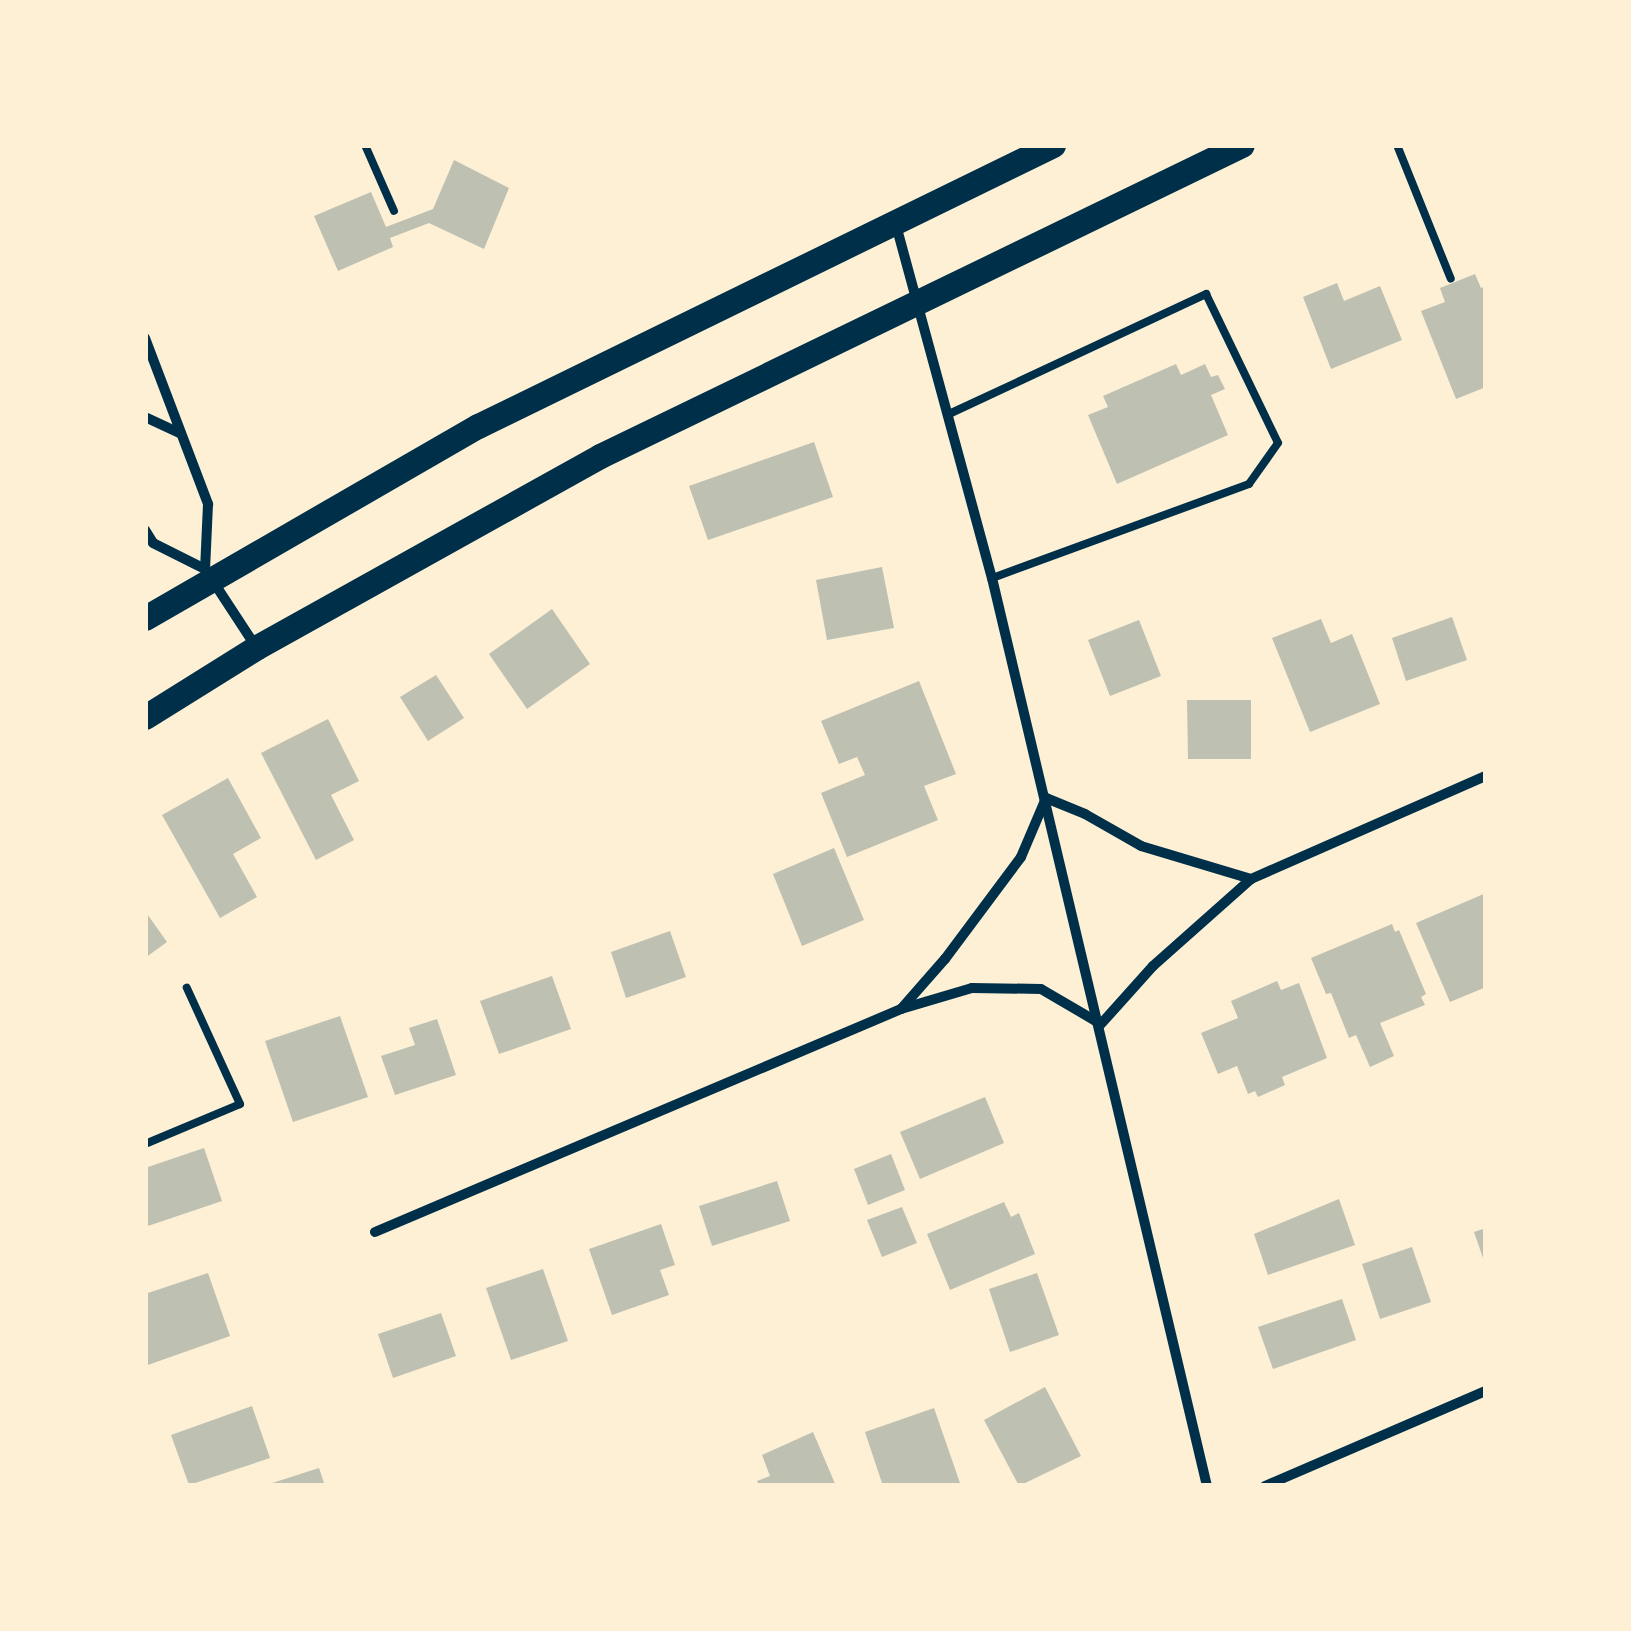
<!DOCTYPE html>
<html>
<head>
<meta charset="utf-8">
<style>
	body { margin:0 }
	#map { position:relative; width:1631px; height:1631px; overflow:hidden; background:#fdf0d5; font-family:Merriweather,serif }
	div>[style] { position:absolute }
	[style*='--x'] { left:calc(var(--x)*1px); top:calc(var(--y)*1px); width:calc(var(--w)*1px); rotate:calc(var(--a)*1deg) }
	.building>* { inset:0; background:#bec0b2 }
	.service>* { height:8px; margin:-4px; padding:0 4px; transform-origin:4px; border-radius:4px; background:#003049 }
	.minor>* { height:10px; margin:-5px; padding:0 5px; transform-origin:5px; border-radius:5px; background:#003049 }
	.primary>* { height:25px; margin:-12.5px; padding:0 12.5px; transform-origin:12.5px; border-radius:12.5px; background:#003049 }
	span { translate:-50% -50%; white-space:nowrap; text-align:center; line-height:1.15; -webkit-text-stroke:10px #fdf0d5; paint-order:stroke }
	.frame { position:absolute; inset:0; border:148px solid #fdf0d5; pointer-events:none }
</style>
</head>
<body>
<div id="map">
	<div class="building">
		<i style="clip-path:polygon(454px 160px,509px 188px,484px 249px,429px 223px,390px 238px,393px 247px,338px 271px,314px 216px,371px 192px,386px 227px,433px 209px)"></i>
		<i style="clip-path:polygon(1475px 274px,1481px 288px,1486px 286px,1486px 387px,1456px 399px,1421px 311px,1445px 302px,1440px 288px)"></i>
		<i style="clip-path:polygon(1337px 283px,1344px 301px,1380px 286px,1402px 340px,1331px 369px,1303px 297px)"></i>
		<i style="clip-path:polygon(1176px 364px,1181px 375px,1205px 364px,1211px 377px,1218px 375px,1225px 389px,1211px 395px,1228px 435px,1117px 484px,1088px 415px,1108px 407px,1103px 396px)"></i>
		<i style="clip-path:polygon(814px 442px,833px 497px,708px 540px,689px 486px)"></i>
		<i style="clip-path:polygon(882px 567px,894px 628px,827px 640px,816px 580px)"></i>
		<i style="clip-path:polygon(552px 609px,590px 664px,527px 709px,489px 654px)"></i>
		<i style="clip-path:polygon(1452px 617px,1467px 660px,1406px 681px,1392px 638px)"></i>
		<i style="clip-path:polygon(1321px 619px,1331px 643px,1352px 634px,1380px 704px,1310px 732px,1272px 638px)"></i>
		<i style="clip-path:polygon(1139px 620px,1161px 676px,1110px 696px,1088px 640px)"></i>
		<i style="clip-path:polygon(436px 675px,464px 718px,428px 741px,400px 697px)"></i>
		<i style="clip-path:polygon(919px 681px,956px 774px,924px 786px,938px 820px,847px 857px,821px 793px,865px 775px,857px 757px,839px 764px,821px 721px)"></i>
		<i style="clip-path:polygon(1187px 700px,1251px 700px,1251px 759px,1188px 759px)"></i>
		<i style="clip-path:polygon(328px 719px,359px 781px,331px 795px,354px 840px,316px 860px,261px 753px)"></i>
		<i style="clip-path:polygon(228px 778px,261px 838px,233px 854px,257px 897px,220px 918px,162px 815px)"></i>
		<i style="clip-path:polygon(834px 848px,864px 920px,802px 946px,773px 874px)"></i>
		<i style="clip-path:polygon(1486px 893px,1486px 987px,1450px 1002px,1416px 923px)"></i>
		<i style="clip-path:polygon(145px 911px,167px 942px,145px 958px)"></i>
		<i style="clip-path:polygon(1392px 924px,1395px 932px,1399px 930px,1426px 994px,1421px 997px,1425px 1005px,1380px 1023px,1394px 1056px,1370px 1067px,1356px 1035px,1349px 1038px,1331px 993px,1326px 994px,1311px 958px)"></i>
		<i style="clip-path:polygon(670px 931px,686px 977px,626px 998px,611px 952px)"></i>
		<i style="clip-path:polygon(552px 976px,571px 1029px,499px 1054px,480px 1001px)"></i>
		<i style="clip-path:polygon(1277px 981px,1281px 990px,1299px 983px,1327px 1058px,1282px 1077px,1285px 1085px,1258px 1097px,1255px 1091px,1248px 1094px,1237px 1066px,1218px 1074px,1201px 1033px,1238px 1018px,1231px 1001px)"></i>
		<i style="clip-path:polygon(340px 1016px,368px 1097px,293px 1122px,265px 1041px)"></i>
		<i style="clip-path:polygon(437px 1019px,456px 1075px,395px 1095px,381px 1056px,415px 1045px,409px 1028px)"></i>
		<i style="clip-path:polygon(985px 1097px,1004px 1143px,920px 1179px,900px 1132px)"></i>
		<i style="clip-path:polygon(204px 1148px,222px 1201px,145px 1227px,145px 1168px)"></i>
		<i style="clip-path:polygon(891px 1154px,905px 1190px,868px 1205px,854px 1169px)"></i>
		<i style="clip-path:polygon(777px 1181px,790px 1221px,712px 1246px,699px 1206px)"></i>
		<i style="clip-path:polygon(1339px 1199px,1355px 1245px,1268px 1275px,1254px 1234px)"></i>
		<i style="clip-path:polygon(1004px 1202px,1011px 1217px,1019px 1213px,1035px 1254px,950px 1290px,927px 1234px)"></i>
		<i style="clip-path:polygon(902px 1207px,917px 1243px,882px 1257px,867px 1220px)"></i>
		<i style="clip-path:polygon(661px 1224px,675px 1265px,660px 1270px,669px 1295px,612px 1315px,589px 1249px)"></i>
		<i style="clip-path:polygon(1486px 1228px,1486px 1264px,1485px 1264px,1474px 1232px)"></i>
		<i style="clip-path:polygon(1412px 1247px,1431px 1302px,1380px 1319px,1362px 1264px)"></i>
		<i style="clip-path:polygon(543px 1269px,568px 1341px,511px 1360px,486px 1288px)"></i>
		<i style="clip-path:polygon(208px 1273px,230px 1336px,145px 1366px,145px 1294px)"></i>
		<i style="clip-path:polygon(1037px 1273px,1059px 1335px,1010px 1352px,989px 1289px)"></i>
		<i style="clip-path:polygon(1342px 1299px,1356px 1340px,1273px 1369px,1258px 1327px)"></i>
		<i style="clip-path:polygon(441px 1313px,456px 1356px,393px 1378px,378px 1334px)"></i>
		<i style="clip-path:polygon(1045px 1387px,1081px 1456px,1019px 1486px,984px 1420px)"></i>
		<i style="clip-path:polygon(252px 1406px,270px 1458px,189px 1485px,171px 1435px)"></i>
		<i style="clip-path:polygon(934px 1408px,961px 1486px,883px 1486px,865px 1432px)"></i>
		<i style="clip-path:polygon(813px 1432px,836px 1486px,759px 1486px,757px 1481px,770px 1476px,762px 1455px)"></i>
		<i style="clip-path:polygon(319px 1468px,325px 1486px,266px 1486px,266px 1485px)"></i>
	</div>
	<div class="service">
		<i style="--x:365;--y:145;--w:72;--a:66.3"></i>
		<i style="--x:1397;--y:145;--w:144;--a:68.1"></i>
		<i style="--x:949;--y:414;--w:284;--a:-25"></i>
		<i style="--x:1206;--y:294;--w:165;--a:64.2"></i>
		<i style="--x:1278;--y:443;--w:50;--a:125.3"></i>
		<i style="--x:1249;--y:484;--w:274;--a:159.9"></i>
		<i style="--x:145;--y:1144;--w:103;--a:-22.8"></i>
		<i style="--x:240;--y:1104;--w:128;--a:-114.6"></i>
	</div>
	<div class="minor">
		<i style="--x:896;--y:225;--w:366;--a:74.8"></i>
		<i style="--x:992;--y:578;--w:933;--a:76.68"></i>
		<i style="--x:145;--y:338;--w:178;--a:69.2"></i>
		<i style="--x:208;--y:504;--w:65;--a:92.6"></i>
		<i style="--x:145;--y:417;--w:38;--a:25"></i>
		<i style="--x:145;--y:530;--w:15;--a:58"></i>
		<i style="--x:153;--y:543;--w:58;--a:26.6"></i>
		<i style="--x:205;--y:569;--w:93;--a:56.8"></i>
		<i style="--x:901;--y:1009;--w:67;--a:-48.7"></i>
		<i style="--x:945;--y:959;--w:127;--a:-53.3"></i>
		<i style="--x:1021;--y:857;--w:64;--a:-67"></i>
		<i style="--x:1046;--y:798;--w:42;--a:22.3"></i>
		<i style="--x:1085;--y:814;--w:64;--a:29.7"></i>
		<i style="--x:1141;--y:846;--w:115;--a:16.7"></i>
		<i style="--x:375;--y:1232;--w:571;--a:-22.97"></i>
		<i style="--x:901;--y:1009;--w:74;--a:-16.5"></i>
		<i style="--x:972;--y:988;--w:69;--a:0.8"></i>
		<i style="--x:1041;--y:989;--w:69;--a:30.3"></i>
		<i style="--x:1101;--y:1024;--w:78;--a:-48.1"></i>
		<i style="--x:1153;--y:966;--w:131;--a:-41.6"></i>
		<i style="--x:1251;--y:879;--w:257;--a:-23.7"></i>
		<i style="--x:1265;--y:1486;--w:241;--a:-23.3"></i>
	</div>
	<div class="primary">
		<i style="--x:145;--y:618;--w:384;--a:-30"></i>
		<i style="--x:478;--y:426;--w:640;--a:-26.04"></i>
		<i style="--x:145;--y:717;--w:132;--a:-32"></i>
		<i style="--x:257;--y:647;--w:393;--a:-29.1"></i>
		<i style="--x:600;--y:456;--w:713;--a:-25.85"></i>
	</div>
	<div class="frame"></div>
</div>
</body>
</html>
